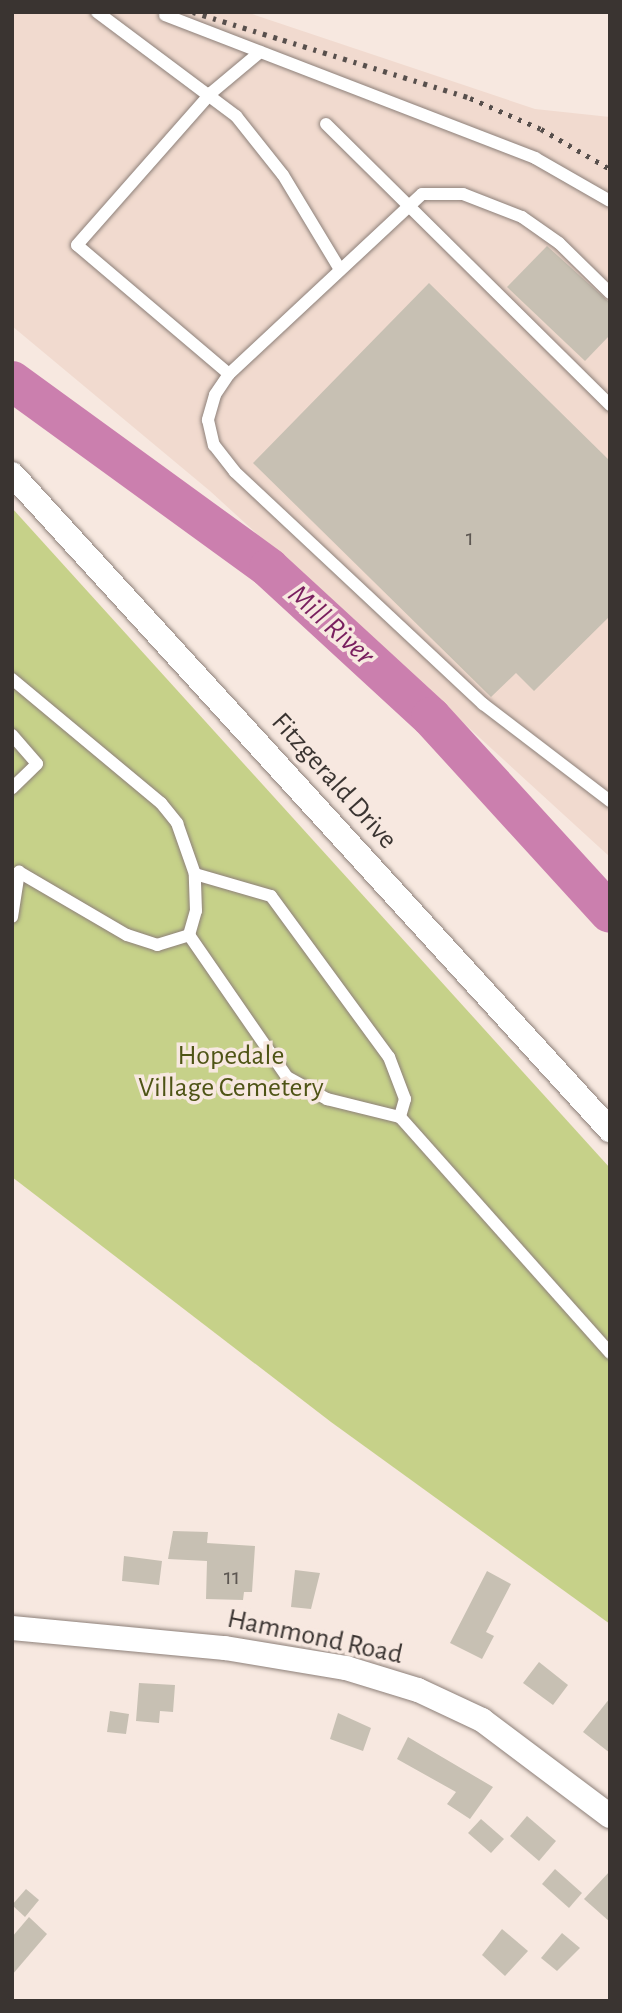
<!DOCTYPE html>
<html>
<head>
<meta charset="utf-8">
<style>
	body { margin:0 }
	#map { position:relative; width:622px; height:2013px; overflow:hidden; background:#f7e8e0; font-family:"Alegreya Sans",sans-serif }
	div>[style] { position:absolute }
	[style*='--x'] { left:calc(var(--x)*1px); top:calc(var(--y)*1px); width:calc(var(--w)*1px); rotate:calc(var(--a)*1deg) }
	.built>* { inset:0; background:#f1dacf }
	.green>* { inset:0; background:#c6d189 }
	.river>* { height:40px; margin:-20px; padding:0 20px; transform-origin:20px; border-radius:20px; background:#cb7fae }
	.building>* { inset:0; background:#c7c0b3 }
	.roads { filter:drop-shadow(0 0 2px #8d8079) drop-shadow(0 0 2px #8d8079) }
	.lane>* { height:12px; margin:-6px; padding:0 6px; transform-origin:6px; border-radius:6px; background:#fff }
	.street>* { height:24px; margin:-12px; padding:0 12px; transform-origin:12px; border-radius:12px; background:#fff }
	.rail>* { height:5px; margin-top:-2.5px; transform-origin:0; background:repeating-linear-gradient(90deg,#574f4c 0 3.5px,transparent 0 10.5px) }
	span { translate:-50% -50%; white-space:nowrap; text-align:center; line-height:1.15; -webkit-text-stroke:7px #f7e8e0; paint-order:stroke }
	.number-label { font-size:24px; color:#5d5752 }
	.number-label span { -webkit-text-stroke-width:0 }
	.street-label { font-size:28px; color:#3a3431 }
	.park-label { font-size:28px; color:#4e5415 }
	.water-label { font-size:30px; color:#791f5e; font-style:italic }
	.frame { position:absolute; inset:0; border:14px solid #3a3431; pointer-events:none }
</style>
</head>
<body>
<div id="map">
	<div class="built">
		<i style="clip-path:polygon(12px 12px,246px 12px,535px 109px,610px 117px,610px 857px,210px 491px,12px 326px)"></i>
	</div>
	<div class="green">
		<i style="clip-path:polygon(12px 508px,610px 1168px,610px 1624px,331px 1422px,12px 1177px)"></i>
	</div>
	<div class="river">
		<i style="--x:12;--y:381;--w:318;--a:36"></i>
		<i style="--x:269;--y:568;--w:220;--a:42.6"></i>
		<i style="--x:431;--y:717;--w:265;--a:47.6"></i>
	</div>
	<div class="building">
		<i style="clip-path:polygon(547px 246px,610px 303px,610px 335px,585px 361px,507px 287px)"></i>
		<i style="clip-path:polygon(429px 283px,610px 461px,610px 616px,534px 691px,516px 673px,491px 697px,253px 463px)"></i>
		<i style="clip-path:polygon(173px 1531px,208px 1532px,207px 1543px,255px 1546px,252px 1592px,244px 1592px,243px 1600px,206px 1599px,207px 1561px,168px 1559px)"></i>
		<i style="clip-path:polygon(124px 1556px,162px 1561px,159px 1585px,122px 1581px)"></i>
		<i style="clip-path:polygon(295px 1570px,320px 1573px,311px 1609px,291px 1607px)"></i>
		<i style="clip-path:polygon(487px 1571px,511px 1584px,486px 1632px,494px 1636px,482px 1659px,450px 1643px)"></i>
		<i style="clip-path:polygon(539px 1662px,568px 1685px,553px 1705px,523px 1683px)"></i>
		<i style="clip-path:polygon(139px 1683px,175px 1685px,173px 1712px,160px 1711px,159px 1723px,136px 1721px)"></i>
		<i style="clip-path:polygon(610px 1698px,610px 1753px,583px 1732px)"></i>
		<i style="clip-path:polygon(110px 1711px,129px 1714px,126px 1734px,107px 1732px)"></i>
		<i style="clip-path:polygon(338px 1713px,371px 1728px,363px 1751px,330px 1739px)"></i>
		<i style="clip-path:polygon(408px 1737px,493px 1787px,470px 1819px,447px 1804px,456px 1792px,397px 1759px)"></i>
		<i style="clip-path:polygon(527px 1816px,556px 1841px,539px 1861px,510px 1836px)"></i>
		<i style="clip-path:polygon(481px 1819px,504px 1839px,491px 1853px,468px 1833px)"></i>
		<i style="clip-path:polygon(555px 1869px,582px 1893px,569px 1908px,542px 1884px)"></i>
		<i style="clip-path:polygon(610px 1871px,610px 1922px,584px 1899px)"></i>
		<i style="clip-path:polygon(26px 1889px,39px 1900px,25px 1917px,12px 1905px)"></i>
		<i style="clip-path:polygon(29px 1917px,47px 1934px,12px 1975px,12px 1937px)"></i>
		<i style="clip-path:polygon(502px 1929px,528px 1951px,505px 1976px,482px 1955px)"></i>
		<i style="clip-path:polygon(562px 1933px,580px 1948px,557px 1971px,541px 1958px)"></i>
	</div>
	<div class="roads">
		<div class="lane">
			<i style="--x:97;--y:12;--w:174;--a:36.8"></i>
			<i style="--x:236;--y:116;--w:75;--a:51.5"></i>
			<i style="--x:283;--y:175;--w:109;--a:58.9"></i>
			<i style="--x:165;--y:15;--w:397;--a:21.1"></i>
			<i style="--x:535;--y:158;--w:86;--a:29.8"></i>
			<i style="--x:326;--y:124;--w:400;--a:44.7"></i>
			<i style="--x:610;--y:293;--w:71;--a:-135.6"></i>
			<i style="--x:559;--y:243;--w:45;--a:-144.9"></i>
			<i style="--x:522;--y:217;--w:63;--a:-158.7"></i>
			<i style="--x:463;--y:194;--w:41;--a:180"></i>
			<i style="--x:422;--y:194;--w:264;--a:137"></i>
			<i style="--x:229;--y:374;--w:25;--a:124"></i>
			<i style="--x:215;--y:395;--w:26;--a:106"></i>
			<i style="--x:208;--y:420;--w:26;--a:77"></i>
			<i style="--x:214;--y:445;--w:34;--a:52"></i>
			<i style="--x:235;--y:472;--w:340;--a:43.1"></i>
			<i style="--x:483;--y:704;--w:160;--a:37.4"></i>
			<i style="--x:229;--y:374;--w:199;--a:-139.7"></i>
			<i style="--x:77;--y:245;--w:203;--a:-48.6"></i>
			<i style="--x:211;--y:93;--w:64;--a:-39.9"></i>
			<i style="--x:12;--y:679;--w:194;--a:39.8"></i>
			<i style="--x:161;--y:803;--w:26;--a:51"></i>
			<i style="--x:177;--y:823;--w:54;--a:70.6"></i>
			<i style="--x:195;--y:874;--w:79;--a:16.1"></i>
			<i style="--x:271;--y:896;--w:200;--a:53.8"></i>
			<i style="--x:389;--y:1057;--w:45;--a:69.1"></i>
			<i style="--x:405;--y:1099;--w:19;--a:106"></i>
			<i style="--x:12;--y:735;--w:38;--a:49"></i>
			<i style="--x:37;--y:764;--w:35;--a:136"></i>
			<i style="--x:12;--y:917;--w:46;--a:-81.2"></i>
			<i style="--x:19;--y:872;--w:125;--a:30.3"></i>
			<i style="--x:127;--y:935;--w:32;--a:18"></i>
			<i style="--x:157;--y:945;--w:34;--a:-17"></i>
			<i style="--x:189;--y:935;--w:173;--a:55.4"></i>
			<i style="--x:287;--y:1077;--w:46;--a:28.8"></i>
			<i style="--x:327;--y:1099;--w:75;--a:13.9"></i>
			<i style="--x:400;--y:1117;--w:316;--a:48.3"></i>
			<i style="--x:189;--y:935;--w:25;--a:-74"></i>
			<i style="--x:196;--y:911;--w:37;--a:-92"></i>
		</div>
		<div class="street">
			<i style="--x:12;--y:474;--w:888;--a:47.65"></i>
			<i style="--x:12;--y:1628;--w:214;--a:5.4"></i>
			<i style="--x:225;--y:1648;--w:123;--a:9.4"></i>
			<i style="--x:346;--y:1668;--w:75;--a:17"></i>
			<i style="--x:418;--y:1690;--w:71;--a:25.1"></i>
			<i style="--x:482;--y:1720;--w:160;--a:36.9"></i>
		</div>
	</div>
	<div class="rail">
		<i style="--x:193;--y:12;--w:290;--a:17.2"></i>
		<i style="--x:470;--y:98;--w:77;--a:23.6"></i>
		<i style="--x:541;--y:129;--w:80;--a:30.1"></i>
	</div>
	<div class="number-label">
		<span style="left:470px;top:539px">1</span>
		<span style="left:232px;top:1578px">11</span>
	</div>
	<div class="street-label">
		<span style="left:334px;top:781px;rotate:48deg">Fitzgerald Drive</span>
		<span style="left:315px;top:1637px;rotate:12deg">Hammond Road</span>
	</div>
	<div class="park-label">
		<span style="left:231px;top:1072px">Hopedale<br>Village Cemetery</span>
	</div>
	<div class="water-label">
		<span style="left:331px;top:625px;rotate:42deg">Mill River</span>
	</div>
	<div class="frame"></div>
</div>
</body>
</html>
